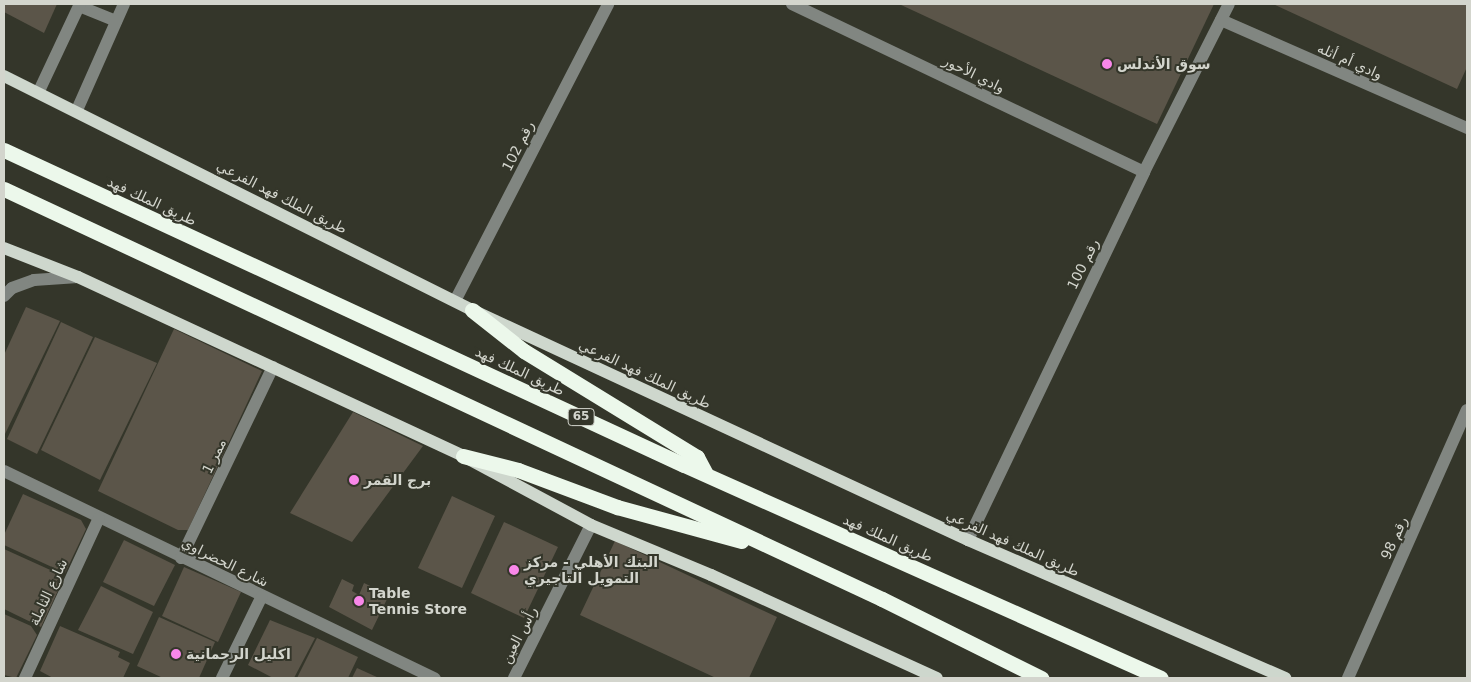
<!DOCTYPE html>
<html>
<head>
<meta charset="utf-8">
<style>
	body { margin:0 }
	#map { position:relative; width:1471px; height:682px; overflow:hidden; background:#34362a; font-family:"DejaVu Sans",Vazirmatn,sans-serif }
	div>[style] { position:absolute }
	[style*='--x'] { left:calc(var(--x)*1px); top:calc(var(--y)*1px); width:calc(var(--w)*1px); rotate:calc(var(--a)*1deg) }
	.building>* { inset:0; background:#5b5549 }
	.minor>* { height:12px; margin:-6px; padding:0 6px; transform-origin:6px; border-radius:6px; background:#818681 }
	.major>* { height:12px; margin:-6px; padding:0 6px; transform-origin:6px; border-radius:6px; background:#ced7cd }
	.highway>* { height:15px; margin:-7.5px; padding:0 7.5px; transform-origin:7.5px; border-radius:7.5px; background:#ecf8eb }
	.dots>* { width:14px; height:14px; translate:-50% -50%; box-sizing:border-box; border:2px solid #34362a; border-radius:50% }
	span { translate:-50% -50%; white-space:nowrap; text-align:center; line-height:1.15; -webkit-text-stroke:4px #34362a; paint-order:stroke }
	.shield-label span { padding:1px 4px; background:#34362a; border:1px solid; border-radius:4px; -webkit-text-stroke-width:0 }
	.shield-label { font-size:12px; color:#d3d5cd; font-weight:700 }
	.street-label { font-size:14px; color:#d3d5cd }
	.poi-label { font-size:14px; color:#d3d5cd; font-weight:700 }
	.left { translate:0 -50%; text-align:left }
	.frame { position:absolute; inset:0; border:5px solid #d3d5cd; pointer-events:none }
</style>
</head>
<body>
<div id="map">
	<div class="building">
		<i style="clip-path:polygon(4px 4px,57px 4px,44px 33px,4px 12px)"></i>
		<i style="clip-path:polygon(899px 4px,1214px 4px,1157px 124px)"></i>
		<i style="clip-path:polygon(1273px 4px,1467px 4px,1467px 67px,1457px 89px)"></i>
		<i style="clip-path:polygon(26px 307px,60px 321px,4px 436px,4px 355px)"></i>
		<i style="clip-path:polygon(61px 322px,93px 337px,37px 454px,7px 439px)"></i>
		<i style="clip-path:polygon(174px 329px,262px 371px,188px 530px,178px 530px,98px 491px)"></i>
		<i style="clip-path:polygon(95px 337px,157px 363px,100px 480px,41px 450px)"></i>
		<i style="clip-path:polygon(353px 412px,423px 446px,352px 542px,290px 513px)"></i>
		<i style="clip-path:polygon(23px 494px,81px 520px,86px 529px,65px 573px,4px 545px,4px 535px)"></i>
		<i style="clip-path:polygon(452px 496px,495px 516px,462px 588px,418px 568px)"></i>
		<i style="clip-path:polygon(504px 522px,558px 547px,524px 618px,471px 593px)"></i>
		<i style="clip-path:polygon(124px 540px,175px 565px,154px 606px,103px 582px)"></i>
		<i style="clip-path:polygon(615px 541px,777px 617px,749px 678px,716px 678px,580px 615px)"></i>
		<i style="clip-path:polygon(4px 549px,57px 573px,62px 582px,41px 627px,4px 609px)"></i>
		<i style="clip-path:polygon(184px 567px,241px 592px,218px 642px,162px 616px)"></i>
		<i style="clip-path:polygon(342px 579px,354px 585px,352px 591px,359px 595px,364px 583px,389px 595px,372px 630px,329px 607px)"></i>
		<i style="clip-path:polygon(101px 586px,153px 612px,133px 654px,78px 630px)"></i>
		<i style="clip-path:polygon(4px 614px,31px 626px,37px 635px,16px 678px,4px 675px)"></i>
		<i style="clip-path:polygon(159px 617px,215px 642px,199px 678px,163px 678px,137px 666px)"></i>
		<i style="clip-path:polygon(270px 620px,315px 638px,294px 678px,273px 678px,248px 665px)"></i>
		<i style="clip-path:polygon(60px 626px,120px 652px,118px 657px,130px 663px,123px 678px,53px 678px,40px 671px)"></i>
		<i style="clip-path:polygon(317px 638px,358px 657px,348px 678px,297px 678px)"></i>
		<i style="clip-path:polygon(357px 668px,379px 678px,352px 678px)"></i>
	</div>
	<div class="minor">
		<i style="--x:792;--y:4;--w:390;--a:25.5"></i>
		<i style="--x:79;--y:6;--w:40;--a:22"></i>
		<i style="--x:1221;--y:20;--w:269;--a:23.7"></i>
		<i style="--x:39;--y:91;--w:96;--a:-64.8"></i>
		<i style="--x:77;--y:110;--w:116;--a:-66.1"></i>
		<i style="--x:4;--y:296;--w:11;--a:-45"></i>
		<i style="--x:12;--y:288;--w:23;--a:-20"></i>
		<i style="--x:34;--y:280;--w:44;--a:-3.9"></i>
		<i style="--x:455;--y:301;--w:334;--a:-62.7"></i>
		<i style="--x:4;--y:471;--w:478;--a:25.7"></i>
		<i style="--x:968;--y:540;--w:408;--a:-64.4"></i>
		<i style="--x:1144;--y:172;--w:188;--a:-63.2"></i>
		<i style="--x:181;--y:558;--w:212;--a:-64.3"></i>
		<i style="--x:25;--y:678;--w:176;--a:-65.2"></i>
		<i style="--x:222;--y:678;--w:91;--a:-64"></i>
		<i style="--x:514;--y:678;--w:171;--a:-63.3"></i>
		<i style="--x:1348;--y:678;--w:293;--a:-66.1"></i>
	</div>
	<div class="major">
		<i style="--x:4;--y:76;--w:523;--a:26.57"></i>
		<i style="--x:472;--y:310;--w:547;--a:24.88"></i>
		<i style="--x:968;--y:540;--w:346;--a:23.5"></i>
		<i style="--x:4;--y:248;--w:79;--a:21.4"></i>
		<i style="--x:78;--y:277;--w:425;--a:24.9"></i>
		<i style="--x:463;--y:456;--w:145;--a:28.3"></i>
		<i style="--x:591;--y:525;--w:130;--a:22.6"></i>
		<i style="--x:711;--y:575;--w:248;--a:24.5"></i>
	</div>
	<div class="highway">
		<i style="--x:4;--y:150;--w:749;--a:24.86"></i>
		<i style="--x:684;--y:465;--w:522;--a:24.06"></i>
		<i style="--x:4;--y:189;--w:969;--a:25.03"></i>
		<i style="--x:882;--y:599;--w:178;--a:26.4"></i>
		<i style="--x:472;--y:310;--w:66;--a:38.3"></i>
		<i style="--x:524;--y:351;--w:203;--a:31.5"></i>
		<i style="--x:697;--y:457;--w:19;--a:62"></i>
		<i style="--x:463;--y:456;--w:57;--a:14.3"></i>
		<i style="--x:518;--y:470;--w:106;--a:20.5"></i>
		<i style="--x:617;--y:507;--w:129;--a:15.3"></i>
	</div>
	<div class="dots">
		<i style="left:1107px;top:64px;background:#f987e9"></i>
		<i style="left:354px;top:480px;background:#f987e9"></i>
		<i style="left:514px;top:570px;background:#f987e9"></i>
		<i style="left:359px;top:601px;background:#f987e9"></i>
		<i style="left:176px;top:654px;background:#f987e9"></i>
	</div>
	<div class="shield-label">
		<span style="left:581px;top:417px">65</span>
	</div>
	<div class="street-label">
		<span style="left:1350px;top:61px;rotate:24deg">وادي أم أثله</span>
		<span style="left:974px;top:74px;rotate:26deg">وادي الأحور</span>
		<span style="left:518px;top:146px;rotate:-63deg">رقم 102</span>
		<span style="left:282px;top:197px;rotate:27deg">طريق الملك فهد الفرعي</span>
		<span style="left:152px;top:201px;rotate:25deg">طريق الملك فهد</span>
		<span style="left:1083px;top:264px;rotate:-64deg">رقم 100</span>
		<span style="left:520px;top:371px;rotate:25deg">طريق الملك فهد</span>
		<span style="left:645px;top:374px;rotate:25deg">طريق الملك فهد الفرعي</span>
		<span style="left:214px;top:456px;rotate:-64deg">ممر 1</span>
		<span style="left:888px;top:538px;rotate:24deg">طريق الملك فهد</span>
		<span style="left:1394px;top:538px;rotate:-66deg">رقم 98</span>
		<span style="left:1013px;top:543px;rotate:24deg">طريق الملك فهد الفرعي</span>
		<span style="left:225px;top:562px;rotate:26deg">شارع الحضراوي</span>
		<span style="left:48px;top:592px;rotate:-65deg">شارع الثاملة</span>
		<span style="left:519px;top:635px;rotate:-63deg">رأس العين</span>
	</div>
	<div class="poi-label">
		<span class="left" style="left:1117px;top:64px">سوق الأندلس</span>
		<span class="left" style="left:364px;top:480px">برج القمر</span>
		<span class="left" style="left:524px;top:570px">البنك الأهلي - مركز<br>التمويل التاجيري</span>
		<span class="left" style="left:369px;top:601px">Table<br>Tennis Store</span>
		<span class="left" style="left:186px;top:654px">اكليل الرحمانية</span>
	</div>
	<div class="frame"></div>
</div>
</body>
</html>
